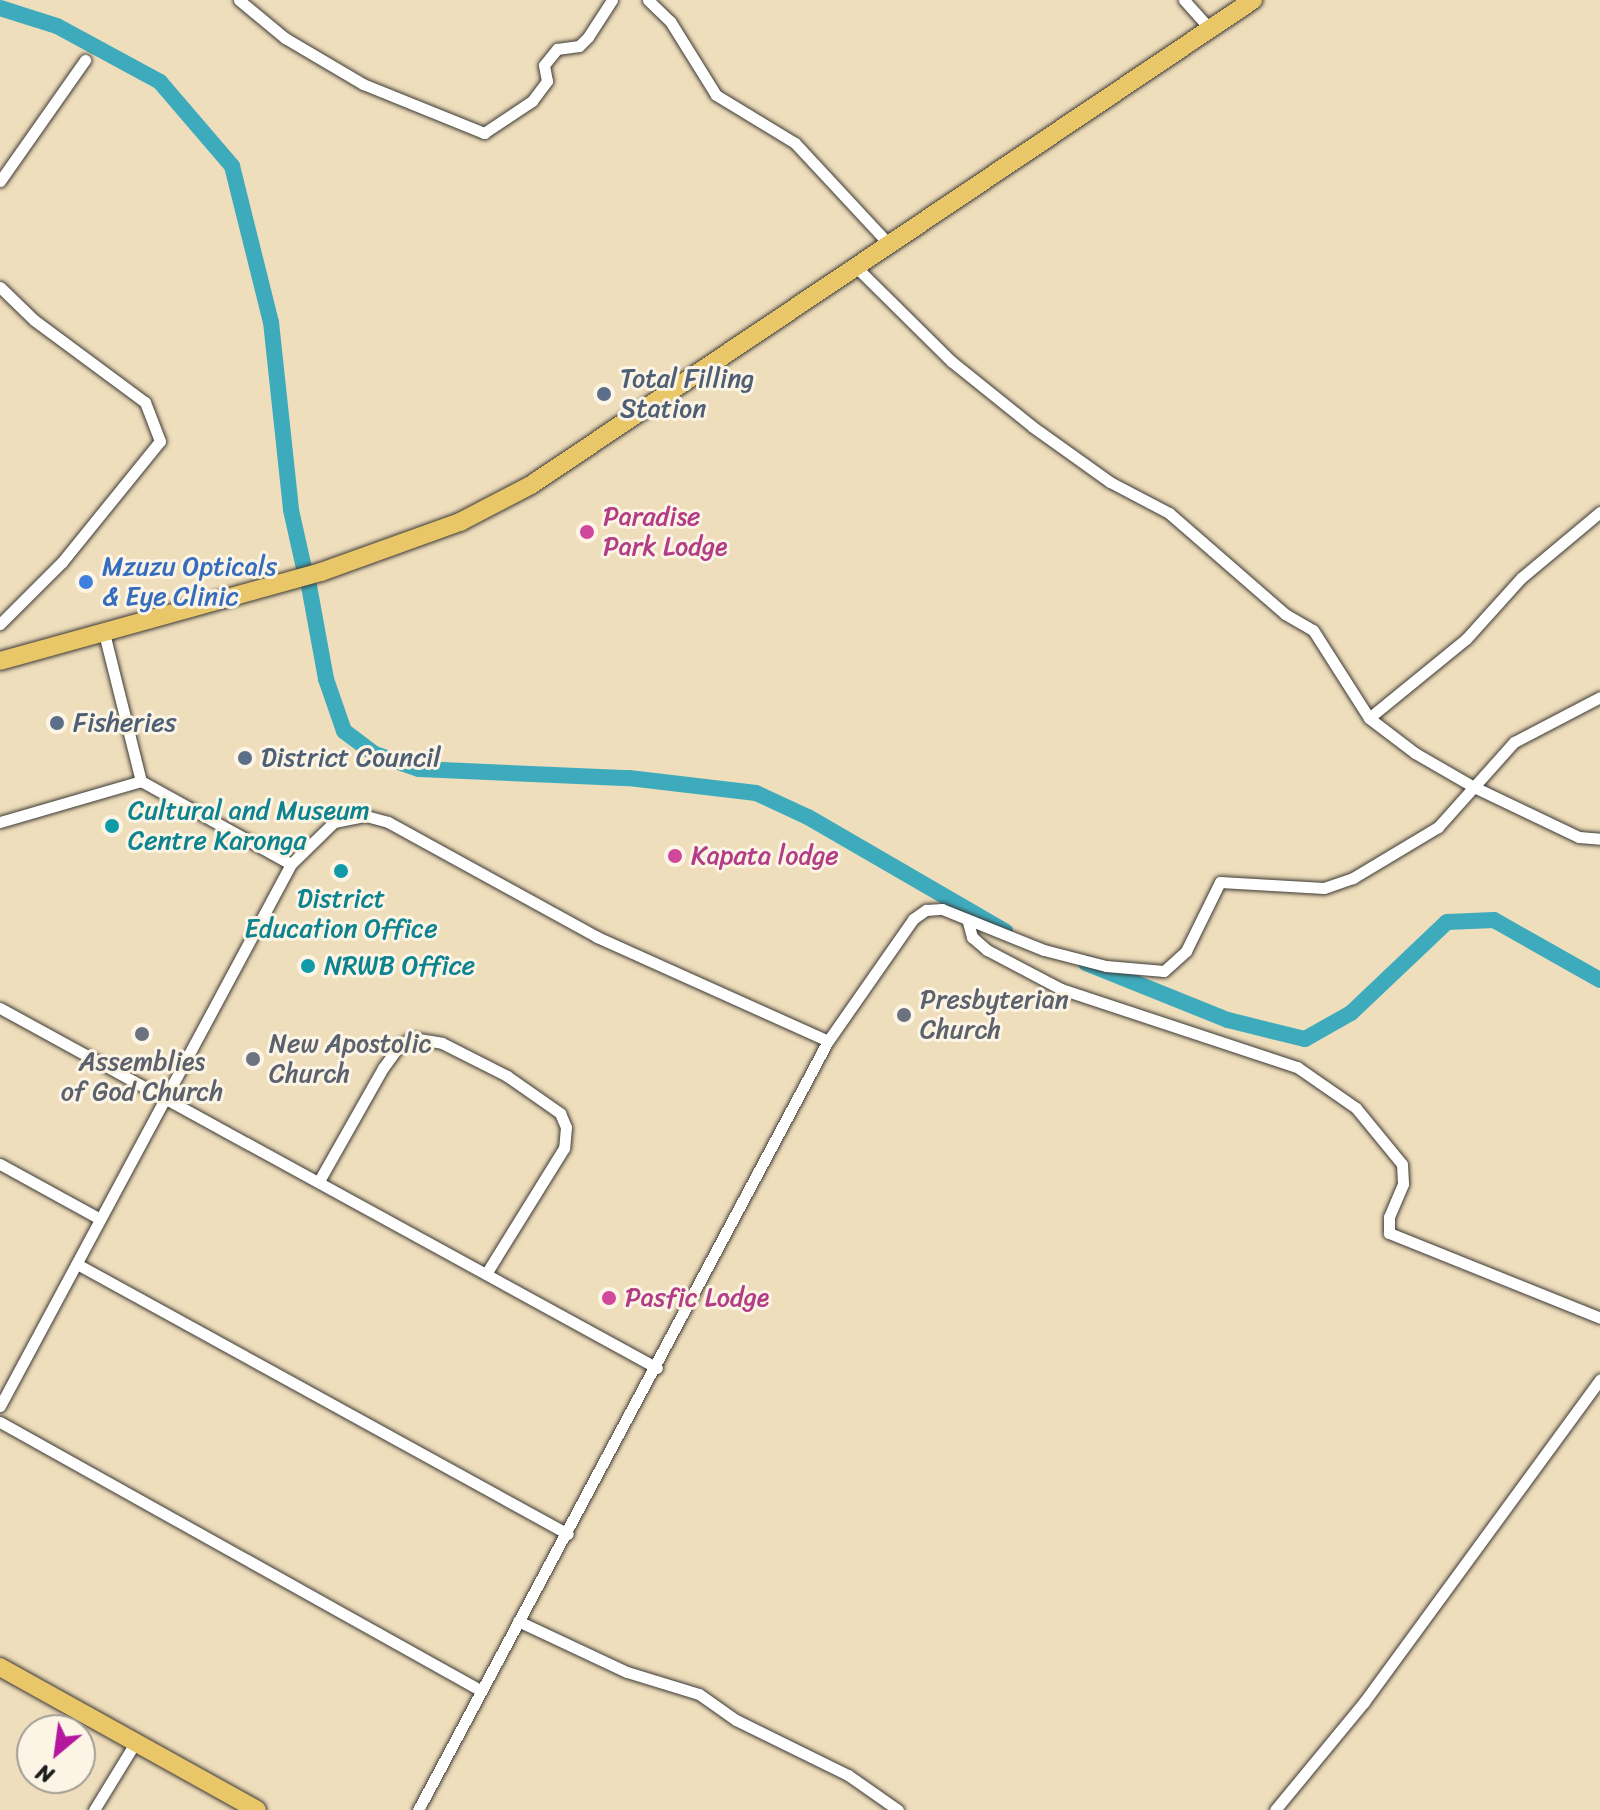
<!DOCTYPE html>
<html>
<head>
<meta charset="utf-8">
<style>
	body { margin:0 }
	#map { position:relative; width:1600px; height:1810px; overflow:hidden; background:#efdebc; font-family:Sriracha,sans-serif }
	div>[style] { position:absolute }
	[style*='--x'] { left:calc(var(--x)*1px); top:calc(var(--y)*1px); width:calc(var(--w)*1px); rotate:calc(var(--a)*1deg) }
	.river>* { height:16px; margin:-8px; padding:0 8px; transform-origin:8px; border-radius:8px; background:#3eabbd }
	.roads { filter:drop-shadow(0 0 2px #3c3934) drop-shadow(0 0 2px #3c3934) }
	.minor>* { height:11px; margin:-5.5px; padding:0 5.5px; transform-origin:5.5px; border-radius:5.5px; background:#fff }
	.primary>* { height:18px; margin:-9px; padding:0 9px; transform-origin:9px; border-radius:9px; background:#e9c769 }
	.trunk>* { height:18px; margin:-9px; padding:0 9px; transform-origin:9px; border-radius:9px; background:#e9c769 }
	.dots>* { width:22px; height:22px; translate:-50% -50%; box-sizing:border-box; border:4px solid #fcf5e5; border-radius:50% }
	span { translate:-50% -50%; white-space:nowrap; text-align:center; line-height:1.15; -webkit-text-stroke:6px #fcf5e5; paint-order:stroke }
	.service-label { font-size:26px; color:#4e5e75 }
	.left { translate:0 -50%; text-align:left }
	.hotel-label { font-size:26px; color:#b23c85 }
	.shop-label { font-size:26px; color:#366cbe }
	.culture-label { font-size:26px; color:#0d838f }
	.worship-label { font-size:26px; color:#5b616d }
	.north { position:absolute; left:16px; top:1714px; width:80px; height:80px; box-sizing:border-box; background:#fcf5e5; border:2px solid #a29e95; border-radius:50%; rotate:209deg; font-size:22px; font-weight:700; line-height:32px; text-align:center; color:#1c1c1c }
	.north::after { content:''; display:block; margin:auto; width:28px; height:36px; background:#b5179e; clip-path:polygon(50% 0,100% 100%,50% 72%,0 100%) }
</style>
</head>
<body>
<div id="map">
	<div class="river">
		<i style="--x:0;--y:8;--w:60;--a:17.5"></i>
		<i style="--x:57;--y:26;--w:117;--a:28.5"></i>
		<i style="--x:160;--y:82;--w:111;--a:49.4"></i>
		<i style="--x:232;--y:166;--w:161;--a:76"></i>
		<i style="--x:271;--y:322;--w:189;--a:83.9"></i>
		<i style="--x:291;--y:510;--w:59;--a:77.4"></i>
		<i style="--x:309;--y:586;--w:95;--a:79.6"></i>
		<i style="--x:326;--y:679;--w:55;--a:70.9"></i>
		<i style="--x:344;--y:731;--w:39;--a:37"></i>
		<i style="--x:375;--y:754;--w:46;--a:18.8"></i>
		<i style="--x:419;--y:769;--w:210;--a:2.5"></i>
		<i style="--x:629;--y:778;--w:128;--a:6.7"></i>
		<i style="--x:756;--y:793;--w:57;--a:24.8"></i>
		<i style="--x:808;--y:817;--w:228;--a:30.1"></i>
		<i style="--x:1086;--y:963;--w:153;--a:21.9"></i>
		<i style="--x:1228;--y:1020;--w:79;--a:13.9"></i>
		<i style="--x:1305;--y:1039;--w:53;--a:-29.5"></i>
		<i style="--x:1351;--y:1013;--w:132;--a:-43.5"></i>
		<i style="--x:1447;--y:922;--w:47;--a:-2.4"></i>
		<i style="--x:1494;--y:920;--w:122;--a:29.5"></i>
	</div>
	<div class="roads">
		<div class="minor">
			<i style="--x:239;--y:0;--w:60;--a:39.6"></i>
			<i style="--x:285;--y:38;--w:91;--a:30.5"></i>
			<i style="--x:363;--y:84;--w:131;--a:22"></i>
			<i style="--x:484;--y:133;--w:58;--a:-33.7"></i>
			<i style="--x:532;--y:101;--w:25;--a:-53"></i>
			<i style="--x:547;--y:81;--w:16;--a:-101"></i>
			<i style="--x:544;--y:65;--w:21;--a:-51"></i>
			<i style="--x:557;--y:49;--w:22;--a:-8"></i>
			<i style="--x:579;--y:46;--w:13;--a:-45"></i>
			<i style="--x:588;--y:37;--w:44;--a:-57"></i>
			<i style="--x:648;--y:0;--w:30;--a:44"></i>
			<i style="--x:670;--y:21;--w:87;--a:58.1"></i>
			<i style="--x:716;--y:95;--w:92;--a:31.3"></i>
			<i style="--x:795;--y:143;--w:138;--a:47.1"></i>
			<i style="--x:1184;--y:0;--w:36;--a:48"></i>
			<i style="--x:0;--y:181;--w:148;--a:-54.9"></i>
			<i style="--x:856;--y:267;--w:134;--a:44.7"></i>
			<i style="--x:951;--y:361;--w:105;--a:38.8"></i>
			<i style="--x:1033;--y:427;--w:95;--a:35.5"></i>
			<i style="--x:1110;--y:482;--w:67;--a:27.7"></i>
			<i style="--x:1169;--y:513;--w:154;--a:41"></i>
			<i style="--x:1285;--y:614;--w:32;--a:30"></i>
			<i style="--x:1313;--y:630;--w:104;--a:57.5"></i>
			<i style="--x:1369;--y:718;--w:125;--a:-39.2"></i>
			<i style="--x:1466;--y:639;--w:82;--a:-48"></i>
			<i style="--x:1521;--y:578;--w:103;--a:-39.9"></i>
			<i style="--x:0;--y:287;--w:47;--a:44.1"></i>
			<i style="--x:34;--y:320;--w:138;--a:36.5"></i>
			<i style="--x:145;--y:402;--w:42;--a:69"></i>
			<i style="--x:160;--y:441;--w:156;--a:129"></i>
			<i style="--x:62;--y:562;--w:88;--a:135"></i>
			<i style="--x:104;--y:633;--w:153;--a:76"></i>
			<i style="--x:141;--y:781;--w:171;--a:29"></i>
			<i style="--x:291;--y:864;--w:60;--a:-44.3"></i>
			<i style="--x:334;--y:822;--w:33;--a:-11"></i>
			<i style="--x:366;--y:816;--w:23;--a:15"></i>
			<i style="--x:388;--y:822;--w:239;--a:28.8"></i>
			<i style="--x:597;--y:937;--w:253;--a:24.2"></i>
			<i style="--x:1369;--y:718;--w:58;--a:37.3"></i>
			<i style="--x:1415;--y:753;--w:68;--a:30"></i>
			<i style="--x:1474;--y:787;--w:116;--a:25.5"></i>
			<i style="--x:1579;--y:837;--w:21;--a:5"></i>
			<i style="--x:0;--y:822;--w:147;--a:-16.2"></i>
			<i style="--x:968;--y:922;--w:16;--a:75"></i>
			<i style="--x:972;--y:937;--w:20;--a:41"></i>
			<i style="--x:987;--y:950;--w:84;--a:27.8"></i>
			<i style="--x:1061;--y:989;--w:249;--a:18.3"></i>
			<i style="--x:1297;--y:1067;--w:72;--a:34.8"></i>
			<i style="--x:1356;--y:1108;--w:72;--a:50.6"></i>
			<i style="--x:1402;--y:1164;--w:20;--a:87"></i>
			<i style="--x:1403;--y:1184;--w:36;--a:113"></i>
			<i style="--x:1389;--y:1217;--w:16;--a:90"></i>
			<i style="--x:1389;--y:1233;--w:227;--a:21.9"></i>
			<i style="--x:0;--y:1008;--w:749;--a:28.72"></i>
			<i style="--x:0;--y:1164;--w:114;--a:28.8"></i>
			<i style="--x:319;--y:1181;--w:130;--a:-60.5"></i>
			<i style="--x:383;--y:1068;--w:29;--a:-54"></i>
			<i style="--x:400;--y:1045;--w:14;--a:-30"></i>
			<i style="--x:412;--y:1038;--w:30;--a:9"></i>
			<i style="--x:442;--y:1043;--w:73;--a:26.9"></i>
			<i style="--x:507;--y:1076;--w:65;--a:34.9"></i>
			<i style="--x:560;--y:1113;--w:15;--a:67"></i>
			<i style="--x:566;--y:1127;--w:21;--a:95"></i>
			<i style="--x:564;--y:1148;--w:148;--a:121.8"></i>
			<i style="--x:77;--y:1264;--w:560;--a:28.81"></i>
			<i style="--x:0;--y:1406;--w:615;--a:-61.77"></i>
			<i style="--x:0;--y:1422;--w:550;--a:29.18"></i>
			<i style="--x:518;--y:1621;--w:120;--a:25.1"></i>
			<i style="--x:627;--y:1672;--w:75;--a:17"></i>
			<i style="--x:699;--y:1694;--w:45;--a:35.1"></i>
			<i style="--x:736;--y:1720;--w:125;--a:26.2"></i>
			<i style="--x:848;--y:1775;--w:61;--a:35"></i>
			<i style="--x:94;--y:1810;--w:79;--a:-58.5"></i>
			<i style="--x:418;--y:1810;--w:871;--a:-61.94"></i>
			<i style="--x:828;--y:1041;--w:149;--a:-55.1"></i>
			<i style="--x:913;--y:919;--w:16;--a:-35"></i>
			<i style="--x:926;--y:910;--w:16;--a:-4"></i>
			<i style="--x:942;--y:909;--w:110;--a:21.9"></i>
			<i style="--x:1044;--y:950;--w:64;--a:14.5"></i>
			<i style="--x:1106;--y:966;--w:58;--a:4.9"></i>
			<i style="--x:1164;--y:971;--w:30;--a:-42"></i>
			<i style="--x:1186;--y:951;--w:77;--a:-63.8"></i>
			<i style="--x:1220;--y:882;--w:104;--a:3.3"></i>
			<i style="--x:1324;--y:888;--w:31;--a:-19"></i>
			<i style="--x:1353;--y:878;--w:99;--a:-31"></i>
			<i style="--x:1438;--y:827;--w:114;--a:-48.2"></i>
			<i style="--x:1514;--y:742;--w:97;--a:-27.6"></i>
			<i style="--x:1275;--y:1810;--w:140;--a:-50.5"></i>
			<i style="--x:1364;--y:1702;--w:400;--a:-53.8"></i>
		</div>
		<div class="primary">
			<i style="--x:0;--y:1667;--w:294;--a:29.1"></i>
		</div>
		<div class="trunk">
			<i style="--x:0;--y:661;--w:333;--a:-15.5"></i>
			<i style="--x:321;--y:572;--w:148;--a:-19.8"></i>
			<i style="--x:460;--y:522;--w:80;--a:-27.5"></i>
			<i style="--x:531;--y:485;--w:870;--a:-33.89"></i>
		</div>
	</div>
	<div class="dots">
		<i style="left:604px;top:394px;background:#5c6f8a"></i>
		<i style="left:587px;top:532px;background:#d1479c"></i>
		<i style="left:86px;top:582px;background:#3f7fe0"></i>
		<i style="left:57px;top:723px;background:#5c6f8a"></i>
		<i style="left:245px;top:758px;background:#5c6f8a"></i>
		<i style="left:112px;top:826px;background:#0f9aa8"></i>
		<i style="left:675px;top:856px;background:#d1479c"></i>
		<i style="left:341px;top:871px;background:#0f9aa8"></i>
		<i style="left:308px;top:966px;background:#0f9aa8"></i>
		<i style="left:904px;top:1015px;background:#6b7280"></i>
		<i style="left:142px;top:1034px;background:#6b7280"></i>
		<i style="left:253px;top:1059px;background:#6b7280"></i>
		<i style="left:609px;top:1298px;background:#d1479c"></i>
	</div>
	<div class="service-label">
		<span class="left" style="left:620px;top:394px">Total Filling<br>Station</span>
		<span class="left" style="left:73px;top:723px">Fisheries</span>
		<span class="left" style="left:261px;top:758px">District Council</span>
	</div>
	<div class="hotel-label">
		<span class="left" style="left:603px;top:532px">Paradise<br>Park Lodge</span>
		<span class="left" style="left:691px;top:856px">Kapata lodge</span>
		<span class="left" style="left:625px;top:1298px">Pasfic Lodge</span>
	</div>
	<div class="shop-label">
		<span class="left" style="left:102px;top:582px">Mzuzu Opticals<br>&amp; Eye Clinic</span>
	</div>
	<div class="culture-label">
		<span class="left" style="left:128px;top:826px">Cultural and Museum<br>Centre Karonga</span>
		<span style="left:341px;top:914px">District<br>Education Office</span>
		<span class="left" style="left:324px;top:966px">NRWB Office</span>
	</div>
	<div class="worship-label">
		<span class="left" style="left:920px;top:1015px">Presbyterian<br>Church</span>
		<span class="left" style="left:269px;top:1059px">New Apostolic<br>Church</span>
		<span style="left:142px;top:1077px">Assemblies<br>of God Church</span>
	</div>
	<div class="north">N</div>
</div>
</body>
</html>
